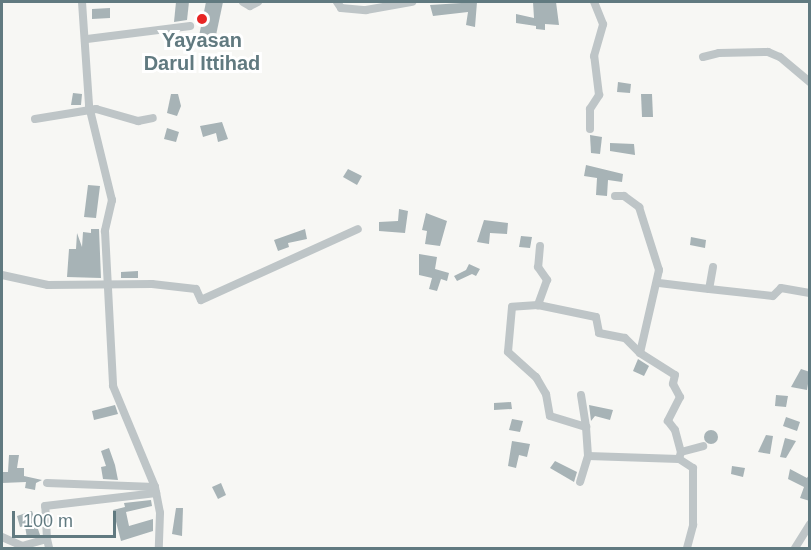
<!DOCTYPE html>
<html>
<head>
<meta charset="utf-8">
<style>
	body { margin:0 }
	#map { position:relative; width:811px; height:550px; overflow:hidden; background:#f7f7f4; font-family:Arial,sans-serif }
	div>[style] { position:absolute }
	[style*='--x'] { left:calc(var(--x)*1px); top:calc(var(--y)*1px); width:calc(var(--w)*1px); rotate:calc(var(--a)*1deg) }
	.building>* { inset:0; background:#a7b3b6 }
	.round { border-radius:50% }
	.minor>* { height:8px; margin:-4px; padding:0 4px; transform-origin:4px; border-radius:4px; background:#bec5c7 }
	.dots>* { width:16px; height:16px; translate:-50% -50%; box-sizing:border-box; border:3px solid #fff; border-radius:50% }
	span { translate:-50% -50%; white-space:nowrap; text-align:center; line-height:1.15; -webkit-text-stroke:6px #fff; paint-order:stroke }
	.poi-label { font-size:20px; color:#617a80; font-weight:700 }
	.frame { position:absolute; inset:0; border:3px solid #617a80; pointer-events:none }
	.scale { position:absolute; left:12px; top:511px; width:104px; height:27px; box-sizing:border-box; border:3px solid #617a80; border-top:0; padding-left:8px; font-size:18px; line-height:21px; white-space:nowrap; color:#617a80; -webkit-text-stroke:4px #fff; paint-order:stroke }
</style>
</head>
<body>
<div id="map">
	<div class="building">
		<i style="clip-path:polygon(176px 2px,189px 2px,187px 20px,174px 22px)"></i>
		<i style="clip-path:polygon(206px 2px,223px 2px,215px 40px,199px 36px)"></i>
		<i style="clip-path:polygon(477px 2px,475px 27px,466px 25px,468px 12px,433px 16px,430px 5px)"></i>
		<i style="clip-path:polygon(533px 2px,556px 2px,559px 25px,545px 24px,545px 30px,536px 29px,536px 26px,516px 23px,516px 14px,534px 18px)"></i>
		<i style="clip-path:polygon(110px 8px,110px 18px,92px 19px,92px 9px)"></i>
		<i style="clip-path:polygon(618px 82px,631px 84px,630px 93px,617px 92px)"></i>
		<i style="clip-path:polygon(73px 93px,82px 94px,81px 105px,71px 105px)"></i>
		<i style="clip-path:polygon(171px 94px,178px 94px,181px 106px,177px 116px,167px 113px)"></i>
		<i style="clip-path:polygon(641px 94px,652px 94px,653px 117px,642px 117px)"></i>
		<i style="clip-path:polygon(222px 122px,228px 139px,218px 142px,216px 133px,203px 137px,200px 126px)"></i>
		<i style="clip-path:polygon(167px 128px,179px 132px,176px 142px,164px 139px)"></i>
		<i style="clip-path:polygon(590px 135px,602px 137px,600px 154px,591px 153px)"></i>
		<i style="clip-path:polygon(610px 143px,634px 144px,635px 155px,610px 151px)"></i>
		<i style="clip-path:polygon(586px 165px,623px 174px,622px 182px,608px 180px,607px 196px,596px 195px,597px 178px,584px 176px)"></i>
		<i style="clip-path:polygon(348px 169px,362px 176px,357px 185px,343px 177px)"></i>
		<i style="clip-path:polygon(88px 185px,100px 186px,96px 218px,84px 217px)"></i>
		<i style="clip-path:polygon(399px 209px,408px 211px,405px 233px,379px 231px,379px 222px,398px 221px)"></i>
		<i style="clip-path:polygon(426px 213px,447px 221px,440px 246px,425px 244px,427px 231px,422px 230px)"></i>
		<i style="clip-path:polygon(484px 220px,508px 223px,507px 234px,490px 233px,489px 244px,477px 242px)"></i>
		<i style="clip-path:polygon(91px 229px,99px 229px,101px 278px,67px 277px,69px 249px,76px 249px,77px 233px,82px 247px,83px 232px,91px 233px)"></i>
		<i style="clip-path:polygon(305px 229px,307px 239px,288px 243px,289px 247px,278px 251px,274px 240px)"></i>
		<i style="clip-path:polygon(521px 236px,532px 237px,530px 248px,519px 247px)"></i>
		<i style="clip-path:polygon(691px 237px,706px 240px,705px 248px,690px 245px)"></i>
		<i style="clip-path:polygon(419px 254px,437px 257px,435px 269px,449px 273px,447px 281px,441px 279px,437px 291px,429px 289px,432px 278px,419px 275px)"></i>
		<i style="clip-path:polygon(469px 264px,480px 269px,476px 276px,472px 274px,457px 281px,454px 276px,466px 270px)"></i>
		<i style="clip-path:polygon(138px 271px,138px 278px,121px 278px,121px 272px)"></i>
		<i style="clip-path:polygon(638px 359px,649px 366px,644px 376px,633px 371px)"></i>
		<i style="clip-path:polygon(801px 369px,810px 372px,807px 390px,791px 387px)"></i>
		<i style="clip-path:polygon(776px 395px,788px 396px,786px 407px,775px 406px)"></i>
		<i style="clip-path:polygon(511px 402px,512px 409px,494px 410px,494px 403px)"></i>
		<i style="clip-path:polygon(115px 405px,118px 414px,94px 420px,92px 411px)"></i>
		<i style="clip-path:polygon(589px 405px,613px 410px,610px 420px,595px 416px,591px 421px)"></i>
		<i style="clip-path:polygon(786px 417px,800px 422px,797px 431px,783px 426px)"></i>
		<i style="clip-path:polygon(512px 419px,523px 421px,520px 432px,509px 430px)"></i>
		<i class="round" style="left:704px;top:430px;width:14px;height:14px"></i>
		<i style="clip-path:polygon(766px 435px,773px 436px,770px 454px,758px 452px)"></i>
		<i style="clip-path:polygon(785px 438px,796px 441px,786px 458px,780px 457px)"></i>
		<i style="clip-path:polygon(512px 441px,530px 444px,527px 457px,519px 455px,516px 468px,508px 466px)"></i>
		<i style="clip-path:polygon(109px 448px,115px 465px,118px 480px,103px 479px,101px 467px,106px 466px,101px 451px)"></i>
		<i style="clip-path:polygon(9px 455px,19px 455px,17px 468px,24px 468px,24px 476px,42px 480px,36px 483px,35px 490px,25px 488px,26px 482px,2px 483px,2px 472px,8px 472px)"></i>
		<i style="clip-path:polygon(555px 461px,577px 472px,574px 482px,550px 468px)"></i>
		<i style="clip-path:polygon(732px 466px,745px 468px,743px 477px,731px 474px)"></i>
		<i style="clip-path:polygon(790px 469px,807px 478px,810px 473px,810px 501px,800px 498px,804px 487px,788px 479px)"></i>
		<i style="clip-path:polygon(221px 483px,226px 495px,218px 499px,212px 487px)"></i>
		<i style="clip-path:polygon(151px 500px,152px 506px,126px 512px,129px 526px,153px 519px,153px 531px,121px 541px,113px 510px,125px 507px,124px 503px)"></i>
		<i style="clip-path:polygon(176px 508px,183px 508px,182px 536px,172px 534px)"></i>
		<i style="clip-path:polygon(32px 511px,40px 535px,27px 538px,25px 526px,20px 527px,17px 516px)"></i>
	</div>
	<div class="minor">
		<i style="--x:82;--y:2;--w:104;--a:86.1"></i>
		<i style="--x:89;--y:106;--w:97;--a:76.3"></i>
		<i style="--x:112;--y:200;--w:32;--a:103"></i>
		<i style="--x:105;--y:231;--w:155;--a:87"></i>
		<i style="--x:113;--y:386;--w:109;--a:67.4"></i>
		<i style="--x:155;--y:487;--w:26;--a:79"></i>
		<i style="--x:160;--y:513;--w:35;--a:92"></i>
		<i style="--x:243;--y:2;--w:8;--a:30"></i>
		<i style="--x:250;--y:6;--w:9;--a:-27"></i>
		<i style="--x:337;--y:2;--w:7;--a:56"></i>
		<i style="--x:341;--y:8;--w:25;--a:5"></i>
		<i style="--x:366;--y:10;--w:47;--a:-9.9"></i>
		<i style="--x:87;--y:39;--w:104;--a:-7.2"></i>
		<i style="--x:703;--y:57;--w:16;--a:-14"></i>
		<i style="--x:719;--y:53;--w:49;--a:-1.2"></i>
		<i style="--x:768;--y:52;--w:13;--a:23"></i>
		<i style="--x:780;--y:57;--w:39;--a:40"></i>
		<i style="--x:35;--y:119;--w:62;--a:-9.3"></i>
		<i style="--x:96;--y:109;--w:44;--a:15.9"></i>
		<i style="--x:138;--y:121;--w:15;--a:-11"></i>
		<i style="--x:590;--y:129;--w:20;--a:-90"></i>
		<i style="--x:590;--y:109;--w:17;--a:-57"></i>
		<i style="--x:599;--y:95;--w:39;--a:-97"></i>
		<i style="--x:594;--y:56;--w:33;--a:-74"></i>
		<i style="--x:603;--y:24;--w:24;--a:-112"></i>
		<i style="--x:615;--y:196;--w:9;--a:0"></i>
		<i style="--x:624;--y:196;--w:19;--a:36"></i>
		<i style="--x:639;--y:207;--w:66;--a:72.4"></i>
		<i style="--x:659;--y:270;--w:85;--a:102.9"></i>
		<i style="--x:640;--y:353;--w:41;--a:32.2"></i>
		<i style="--x:675;--y:375;--w:9;--a:103"></i>
		<i style="--x:673;--y:384;--w:15;--a:62"></i>
		<i style="--x:680;--y:397;--w:27;--a:117"></i>
		<i style="--x:668;--y:421;--w:11;--a:52"></i>
		<i style="--x:675;--y:430;--w:23;--a:75"></i>
		<i style="--x:540;--y:246;--w:21;--a:95"></i>
		<i style="--x:538;--y:267;--w:16;--a:55"></i>
		<i style="--x:547;--y:280;--w:27;--a:110"></i>
		<i style="--x:538;--y:305;--w:59;--a:11.7"></i>
		<i style="--x:596;--y:317;--w:16;--a:79"></i>
		<i style="--x:599;--y:333;--w:26;--a:11"></i>
		<i style="--x:625;--y:338;--w:21;--a:45"></i>
		<i style="--x:713;--y:267;--w:22;--a:100"></i>
		<i style="--x:709;--y:289;--w:64;--a:6.2"></i>
		<i style="--x:773;--y:296;--w:11;--a:-45"></i>
		<i style="--x:781;--y:288;--w:29;--a:10"></i>
		<i style="--x:2;--y:275;--w:47;--a:12.3"></i>
		<i style="--x:48;--y:285;--w:104;--a:-0.6"></i>
		<i style="--x:152;--y:284;--w:44;--a:6.5"></i>
		<i style="--x:196;--y:289;--w:12;--a:66"></i>
		<i style="--x:201;--y:300;--w:172;--a:-24.3"></i>
		<i style="--x:659;--y:283;--w:50;--a:6.8"></i>
		<i style="--x:538;--y:305;--w:26;--a:176"></i>
		<i style="--x:512;--y:307;--w:45;--a:95.1"></i>
		<i style="--x:508;--y:352;--w:38;--a:42"></i>
		<i style="--x:536;--y:377;--w:20;--a:60"></i>
		<i style="--x:546;--y:394;--w:22;--a:80"></i>
		<i style="--x:550;--y:416;--w:38;--a:17"></i>
		<i style="--x:586;--y:427;--w:29;--a:86"></i>
		<i style="--x:588;--y:456;--w:27;--a:107"></i>
		<i style="--x:581;--y:395;--w:32;--a:81"></i>
		<i style="--x:588;--y:456;--w:91;--a:1.9"></i>
		<i style="--x:47;--y:483;--w:108;--a:2.1"></i>
		<i style="--x:2;--y:537;--w:22;--a:24"></i>
		<i style="--x:22;--y:546;--w:26;--a:-16"></i>
		<i style="--x:47;--y:539;--w:33;--a:-93"></i>
		<i style="--x:45;--y:506;--w:112;--a:-6.7"></i>
		<i style="--x:47;--y:539;--w:9;--a:77"></i>
		<i style="--x:687;--y:548;--w:24;--a:-75"></i>
		<i style="--x:693;--y:525;--w:57;--a:-90"></i>
		<i style="--x:693;--y:468;--w:17;--a:-147"></i>
		<i style="--x:679;--y:459;--w:7;--a:-74"></i>
		<i style="--x:681;--y:452;--w:23;--a:-15"></i>
		<i style="--x:795;--y:548;--w:28;--a:-58"></i>
	</div>
	<div class="dots">
		<i style="left:202px;top:19px;background:#e72524"></i>
	</div>
	<div class="poi-label">
		<span style="left:202px;top:52px">Yayasan<br>Darul Ittihad</span>
	</div>
	<div class="frame"></div>
	<div class="scale">100 m</div>
</div>
</body>
</html>
